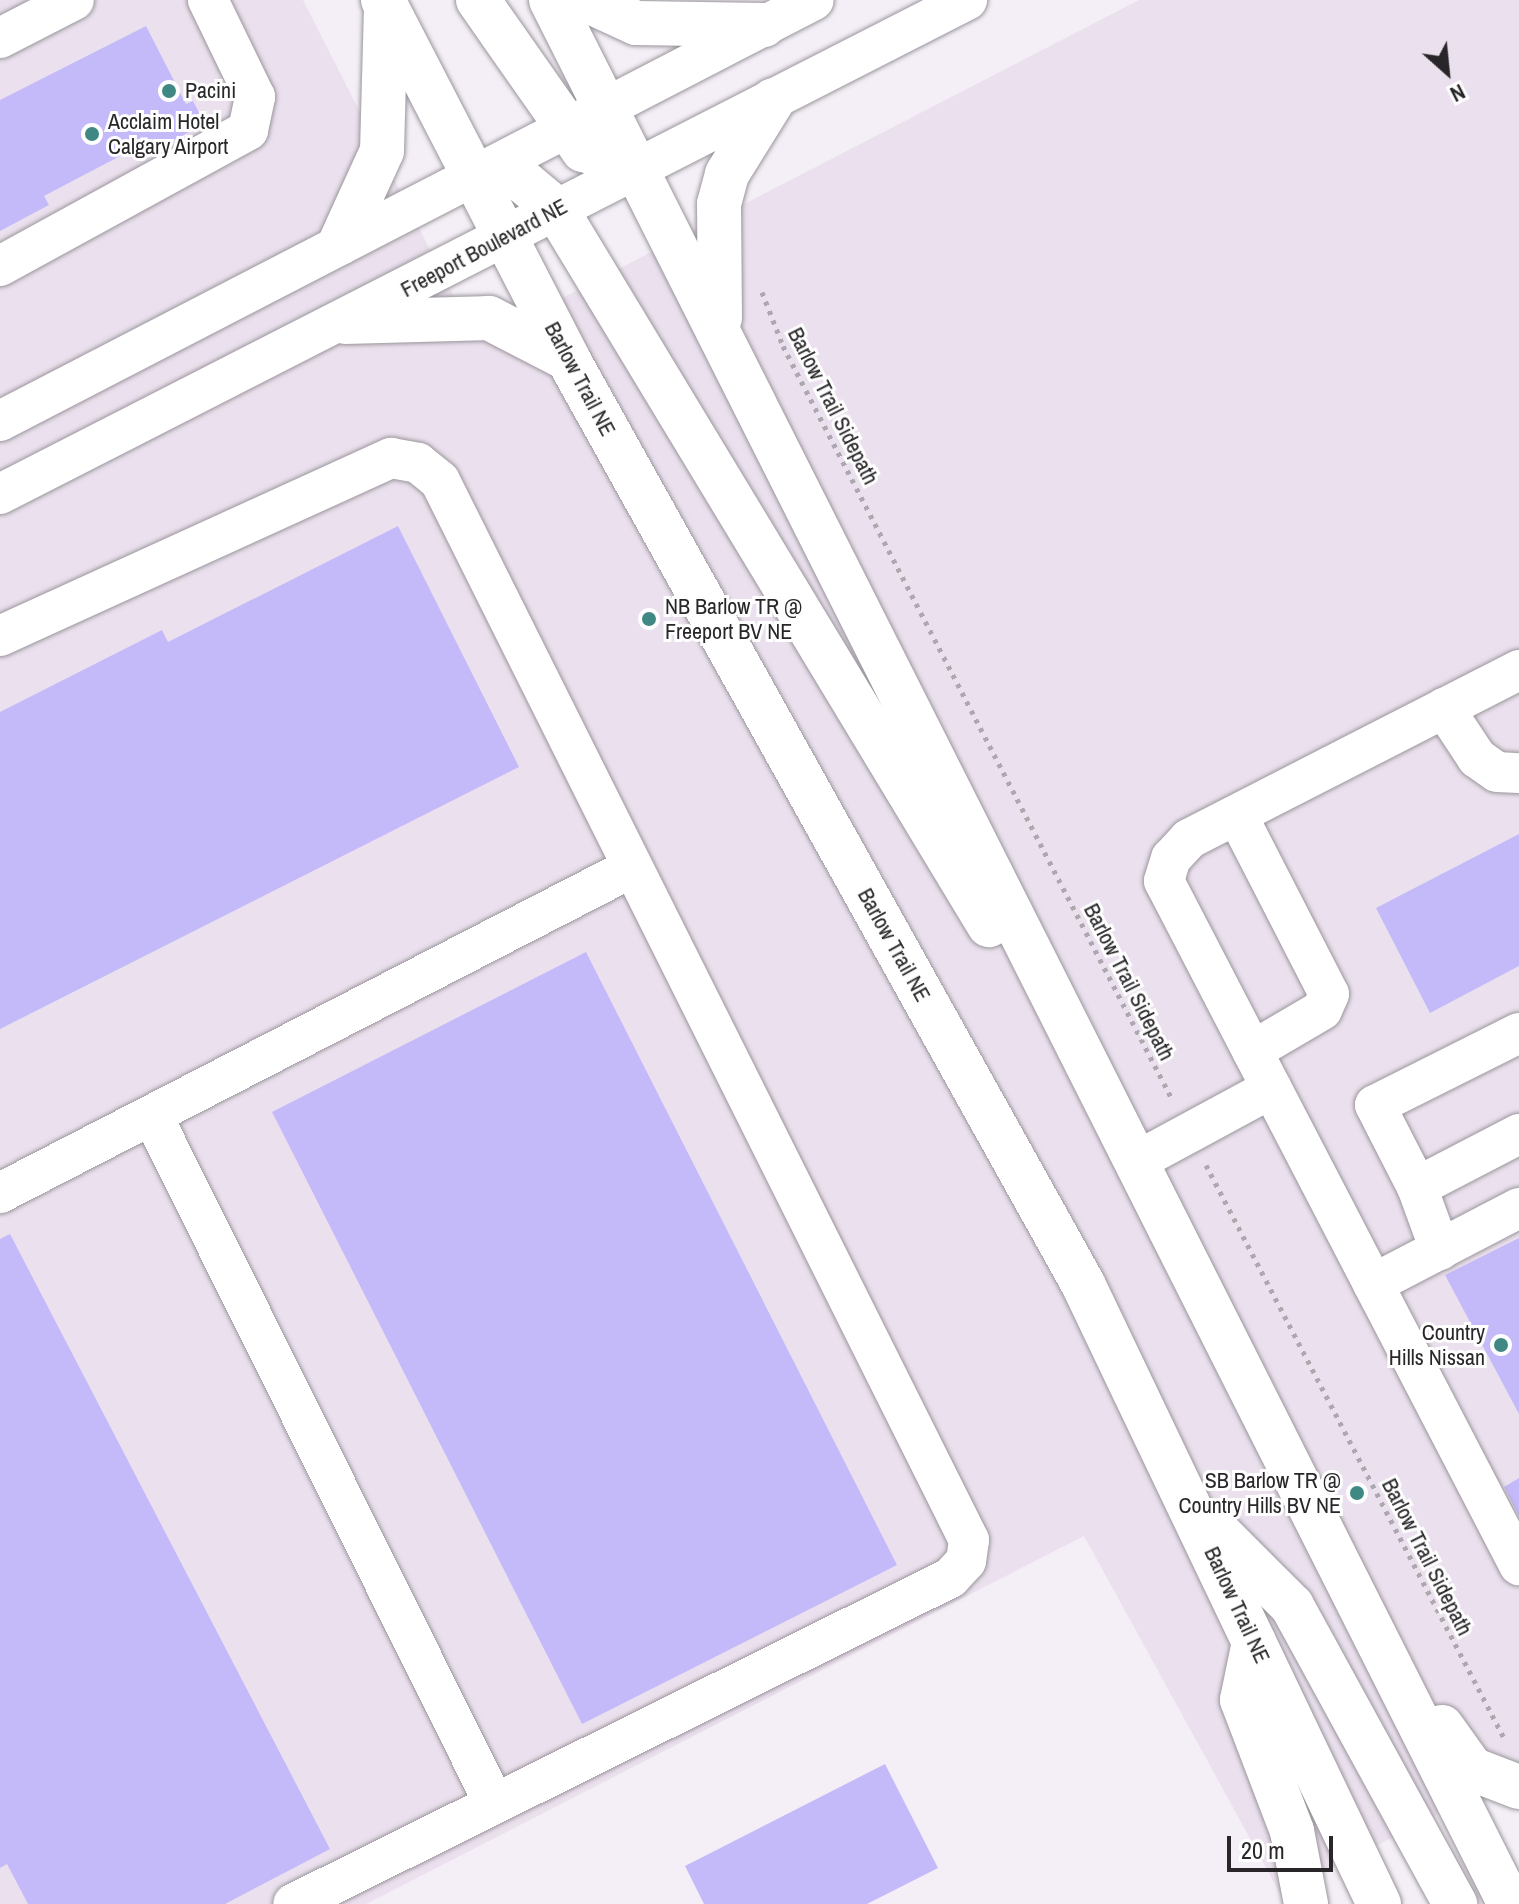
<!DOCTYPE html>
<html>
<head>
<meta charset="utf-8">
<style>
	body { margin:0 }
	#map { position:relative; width:1519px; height:1904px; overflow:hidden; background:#f4eff6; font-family:"Archivo Narrow",sans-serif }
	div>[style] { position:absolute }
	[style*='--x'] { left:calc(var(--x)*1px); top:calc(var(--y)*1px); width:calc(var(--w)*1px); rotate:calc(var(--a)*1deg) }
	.built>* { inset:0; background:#ebe1ee }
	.building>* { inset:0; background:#c5baf9 }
	.path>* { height:5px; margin-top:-2.5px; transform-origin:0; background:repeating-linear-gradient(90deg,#aca8ae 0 4px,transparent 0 10px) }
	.roads { filter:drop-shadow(0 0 2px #9a959c) drop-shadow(0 0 2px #9a959c) }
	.minor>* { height:40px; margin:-20px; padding:0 20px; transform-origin:20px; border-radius:20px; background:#fff }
	.major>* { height:44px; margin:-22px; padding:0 22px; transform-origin:22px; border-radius:22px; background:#fff }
	.dots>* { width:22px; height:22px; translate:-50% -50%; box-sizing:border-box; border:4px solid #fefefe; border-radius:50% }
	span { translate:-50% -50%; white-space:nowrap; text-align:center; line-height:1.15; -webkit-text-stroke:6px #fefefe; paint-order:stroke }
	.poi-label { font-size:22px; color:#282629 }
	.left { translate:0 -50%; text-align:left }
	.right { translate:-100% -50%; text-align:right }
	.street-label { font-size:22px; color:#282629 }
	.north { position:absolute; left:1407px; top:32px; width:80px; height:80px; -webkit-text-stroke:6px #fefefe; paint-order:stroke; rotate:153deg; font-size:22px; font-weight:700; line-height:32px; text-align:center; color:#282629 }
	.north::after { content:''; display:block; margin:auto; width:28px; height:36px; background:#282629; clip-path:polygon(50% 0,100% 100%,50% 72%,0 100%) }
	.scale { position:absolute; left:1227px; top:1836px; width:106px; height:36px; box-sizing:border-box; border:4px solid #282629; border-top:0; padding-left:10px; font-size:24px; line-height:28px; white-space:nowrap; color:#282629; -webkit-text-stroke:6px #fefefe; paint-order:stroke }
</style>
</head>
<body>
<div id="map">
	<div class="built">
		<i style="clip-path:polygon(0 0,303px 0,477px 342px,1139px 0,1519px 0,1519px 1772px,1281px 1895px,1084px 1536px,366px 1904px,0 1904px)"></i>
	</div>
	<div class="building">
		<i style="clip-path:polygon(146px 26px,186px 104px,193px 101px,205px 124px,148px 153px,143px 144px,44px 196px,49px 205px,0 231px,0 100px)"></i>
		<i style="clip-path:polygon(398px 526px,519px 767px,0 1029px,0 712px,162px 630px,168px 642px)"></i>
		<i style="clip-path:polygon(1519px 834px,1519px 966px,1430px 1013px,1376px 908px)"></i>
		<i style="clip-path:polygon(586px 952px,897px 1565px,582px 1724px,272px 1112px)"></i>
		<i style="clip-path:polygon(10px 1234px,330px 1849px,225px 1904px,28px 1904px,7px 1864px,0 1868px,0 1239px)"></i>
		<i style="clip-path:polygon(1519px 1238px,1519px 1414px,1445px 1275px)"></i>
		<i style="clip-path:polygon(1519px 1478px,1519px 1516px,1504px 1487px)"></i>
		<i style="clip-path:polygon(885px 1764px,938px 1868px,867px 1904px,704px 1904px,685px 1866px)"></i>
	</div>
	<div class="path">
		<i style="--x:762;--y:292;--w:58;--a:68.7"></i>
		<i style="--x:783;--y:346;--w:848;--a:62.68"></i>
		<i style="--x:1206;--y:1165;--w:646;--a:62.52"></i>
	</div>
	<div class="roads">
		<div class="minor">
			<i style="--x:0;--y:38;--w:83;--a:-27.2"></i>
			<i style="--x:0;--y:266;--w:283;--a:-28.7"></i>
			<i style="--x:248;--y:130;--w:34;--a:-78"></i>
			<i style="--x:255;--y:97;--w:108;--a:-115.9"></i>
			<i style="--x:0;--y:421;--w:916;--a:-27.35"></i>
			<i style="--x:0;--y:494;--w:1086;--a:-27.06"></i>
			<i style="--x:0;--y:636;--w:430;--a:-24.5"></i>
			<i style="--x:391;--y:458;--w:27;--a:10"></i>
			<i style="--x:418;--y:463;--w:28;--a:39"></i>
			<i style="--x:440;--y:481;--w:1184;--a:63.46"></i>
			<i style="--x:969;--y:1540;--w:21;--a:98"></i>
			<i style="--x:966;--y:1561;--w:23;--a:133"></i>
			<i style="--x:950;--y:1578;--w:733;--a:153.61"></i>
			<i style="--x:1519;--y:670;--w:371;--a:152.9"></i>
			<i style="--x:1189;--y:839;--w:26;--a:133"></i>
			<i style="--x:1171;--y:858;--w:24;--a:107"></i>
			<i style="--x:1164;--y:881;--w:771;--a:62.57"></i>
			<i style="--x:1444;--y:708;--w:60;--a:56.6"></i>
			<i style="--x:1477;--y:758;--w:24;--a:35"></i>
			<i style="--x:1497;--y:772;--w:22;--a:3"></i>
			<i style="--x:1237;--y:815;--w:201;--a:62.8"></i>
			<i style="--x:1329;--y:994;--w:17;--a:114"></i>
			<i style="--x:1322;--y:1010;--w:81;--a:149.6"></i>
			<i style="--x:1519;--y:1033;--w:161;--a:153.4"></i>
			<i style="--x:1375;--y:1105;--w:92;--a:62.9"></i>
			<i style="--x:1417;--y:1187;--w:115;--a:-27.5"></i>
			<i style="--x:152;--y:1115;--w:766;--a:63.57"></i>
			<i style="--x:1137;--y:1161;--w:153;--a:-28.4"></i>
			<i style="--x:1417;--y:1187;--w:67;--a:69.9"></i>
			<i style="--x:0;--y:1193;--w:708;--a:-27.25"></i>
			<i style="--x:1373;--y:1284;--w:165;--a:-27.5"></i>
		</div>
		<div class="major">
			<i style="--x:383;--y:0;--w:404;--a:62.7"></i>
			<i style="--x:568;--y:359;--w:1059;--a:60.89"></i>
			<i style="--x:1083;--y:1284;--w:687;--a:64.48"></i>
			<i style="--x:478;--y:0;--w:183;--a:55"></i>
			<i style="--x:583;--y:150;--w:58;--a:15"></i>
			<i style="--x:551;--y:0;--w:2132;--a:63.27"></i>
			<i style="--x:586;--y:0;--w:55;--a:24.7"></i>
			<i style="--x:636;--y:23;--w:128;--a:0.9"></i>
			<i style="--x:473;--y:176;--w:46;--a:2.5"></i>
			<i style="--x:519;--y:178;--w:48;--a:40"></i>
			<i style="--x:556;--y:209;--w:837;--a:58.84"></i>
			<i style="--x:340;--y:243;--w:101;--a:-65.5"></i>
			<i style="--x:382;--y:151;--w:142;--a:-88.4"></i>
			<i style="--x:720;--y:318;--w:114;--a:-90.5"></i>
			<i style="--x:719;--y:204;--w:31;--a:-75"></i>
			<i style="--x:727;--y:174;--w:87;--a:-58.1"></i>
			<i style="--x:345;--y:322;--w:144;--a:-1.6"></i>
			<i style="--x:489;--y:318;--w:89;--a:27.4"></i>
			<i style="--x:1211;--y:1525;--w:115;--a:45"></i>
			<i style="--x:1292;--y:1606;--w:340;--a:61.3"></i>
			<i style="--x:1254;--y:1642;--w:59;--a:101.7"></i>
			<i style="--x:1242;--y:1700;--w:140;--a:69.1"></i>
			<i style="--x:1292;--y:1831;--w:74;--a:79.1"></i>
			<i style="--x:1442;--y:1727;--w:52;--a:54.5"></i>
			<i style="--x:1472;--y:1769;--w:50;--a:21"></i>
		</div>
	</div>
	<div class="dots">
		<i style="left:169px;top:91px;background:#408884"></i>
		<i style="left:92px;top:134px;background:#408884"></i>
		<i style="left:649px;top:619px;background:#408884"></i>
		<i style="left:1501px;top:1345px;background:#408884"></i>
		<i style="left:1357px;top:1493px;background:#408884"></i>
	</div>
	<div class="poi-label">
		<span class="left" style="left:185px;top:91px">Pacini</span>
		<span class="left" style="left:108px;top:134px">Acclaim Hotel<br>Calgary Airport</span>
		<span class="left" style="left:665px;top:619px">NB Barlow TR @<br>Freeport BV NE</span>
		<span class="right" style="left:1485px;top:1345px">Country<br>Hills Nissan</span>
		<span class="right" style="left:1341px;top:1493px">SB Barlow TR @<br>Country Hills BV NE</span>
	</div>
	<div class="street-label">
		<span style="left:484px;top:248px;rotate:-28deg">Freeport Boulevard NE</span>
		<span style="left:580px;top:379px;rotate:62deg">Barlow Trail NE</span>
		<span style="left:833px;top:406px;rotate:63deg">Barlow Trail Sidepath</span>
		<span style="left:894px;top:945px;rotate:61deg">Barlow Trail NE</span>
		<span style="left:1129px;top:982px;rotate:63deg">Barlow Trail Sidepath</span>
		<span style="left:1427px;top:1557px;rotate:63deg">Barlow Trail Sidepath</span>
		<span style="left:1237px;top:1605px;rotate:65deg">Barlow Trail NE</span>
	</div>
	<div class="north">N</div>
	<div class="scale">20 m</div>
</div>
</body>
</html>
